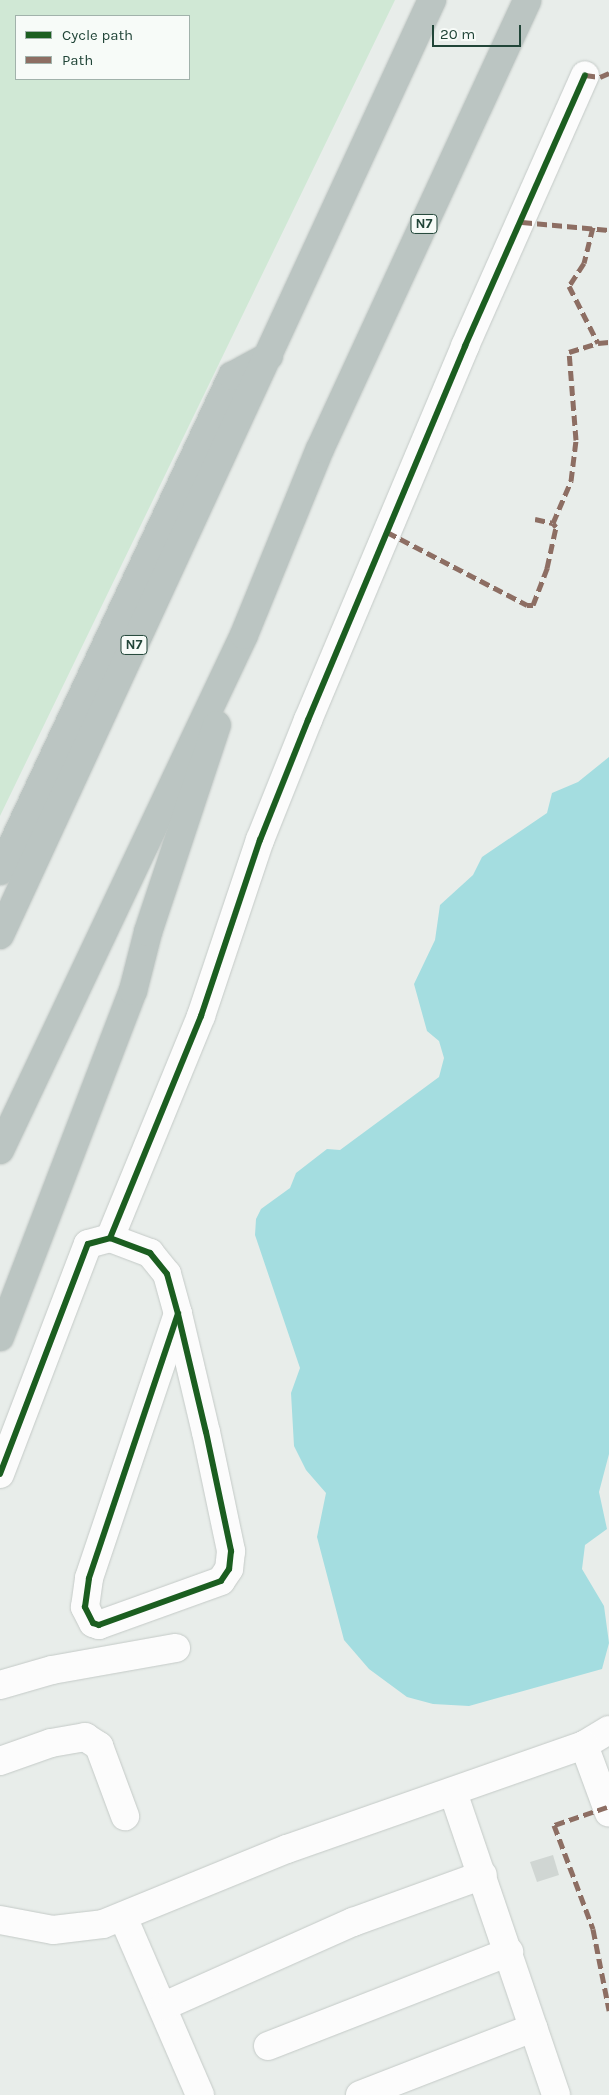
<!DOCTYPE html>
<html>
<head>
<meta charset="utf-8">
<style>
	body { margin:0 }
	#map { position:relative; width:609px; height:2095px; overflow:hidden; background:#e8edea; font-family:Karla,sans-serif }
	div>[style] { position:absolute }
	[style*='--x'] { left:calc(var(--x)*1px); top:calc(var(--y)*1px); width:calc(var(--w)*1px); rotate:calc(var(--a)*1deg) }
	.green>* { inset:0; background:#d0e8d5 }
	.water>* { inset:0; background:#a4dde0 }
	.building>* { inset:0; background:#d0d6d3 }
	.roads { filter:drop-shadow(0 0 1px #c4cac7) drop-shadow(0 0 1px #c4cac7) }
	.minor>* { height:28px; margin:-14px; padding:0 14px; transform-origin:14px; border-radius:14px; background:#fcfcfc }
	.highway>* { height:28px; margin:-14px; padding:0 14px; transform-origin:14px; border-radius:14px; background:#bbc5c2 }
	.quiet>* { height:5px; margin-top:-2.5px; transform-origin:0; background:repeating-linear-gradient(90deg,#8d6e63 0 10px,transparent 0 15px) }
	.cycleway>* { height:6px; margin:-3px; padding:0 3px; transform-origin:3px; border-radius:3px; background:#1b5e20 }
	span { translate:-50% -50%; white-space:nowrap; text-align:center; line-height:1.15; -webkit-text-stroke:4px #f7fbf8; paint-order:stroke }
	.shield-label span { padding:1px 4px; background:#f7fbf8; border:1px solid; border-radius:4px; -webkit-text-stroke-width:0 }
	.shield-label { font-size:14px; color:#214538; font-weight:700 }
	.legend { position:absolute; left:15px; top:15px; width:175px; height:65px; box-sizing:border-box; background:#f7fbf8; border:1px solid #a1b2ab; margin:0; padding:6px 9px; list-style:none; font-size:15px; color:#214538 }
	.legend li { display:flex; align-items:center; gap:10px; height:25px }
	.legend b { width:25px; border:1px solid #a1b2ab }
	.scale { position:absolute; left:432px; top:25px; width:89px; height:22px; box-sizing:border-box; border:2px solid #214538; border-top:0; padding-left:6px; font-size:15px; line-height:18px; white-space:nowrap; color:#214538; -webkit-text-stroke:4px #f7fbf8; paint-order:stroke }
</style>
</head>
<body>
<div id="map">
	<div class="green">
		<i style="clip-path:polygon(evenodd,0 0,395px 0,0 816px,0 0,16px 16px,189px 16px,189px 79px,16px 79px,16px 16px)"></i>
	</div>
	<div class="water">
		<i style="clip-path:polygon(609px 757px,609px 1454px,599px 1492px,607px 1529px,585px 1545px,582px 1569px,604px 1606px,609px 1643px,602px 1669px,469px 1706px,433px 1704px,407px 1697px,369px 1669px,344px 1640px,317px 1537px,326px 1493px,306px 1470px,294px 1446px,291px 1393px,300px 1368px,255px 1235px,256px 1219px,261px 1209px,290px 1188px,296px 1173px,327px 1149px,340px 1150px,439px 1077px,444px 1058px,439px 1041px,427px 1031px,414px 984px,435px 940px,440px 905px,473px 875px,482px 857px,547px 813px,552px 793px,578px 782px)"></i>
	</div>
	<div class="building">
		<i style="clip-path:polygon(553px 1855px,559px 1875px,537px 1882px,530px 1862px)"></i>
	</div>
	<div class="roads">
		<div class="minor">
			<i style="--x:110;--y:1238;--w:240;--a:-67.7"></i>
			<i style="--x:201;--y:1016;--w:186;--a:-71.5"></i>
			<i style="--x:260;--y:840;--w:129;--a:-68.2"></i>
			<i style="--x:308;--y:720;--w:406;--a:-67.2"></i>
			<i style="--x:465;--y:346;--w:296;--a:-66.1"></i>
			<i style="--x:0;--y:1474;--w:246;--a:-69.1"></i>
			<i style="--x:88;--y:1244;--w:23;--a:-15"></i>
			<i style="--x:110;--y:1238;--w:43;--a:20.6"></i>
			<i style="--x:150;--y:1253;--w:27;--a:51"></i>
			<i style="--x:167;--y:1274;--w:41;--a:74.6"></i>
			<i style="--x:178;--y:1314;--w:121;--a:76.7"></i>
			<i style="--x:206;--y:1432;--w:122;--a:78.1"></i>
			<i style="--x:231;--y:1551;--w:18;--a:96"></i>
			<i style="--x:229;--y:1569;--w:14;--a:124"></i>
			<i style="--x:221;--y:1581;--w:130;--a:160.2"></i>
			<i style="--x:99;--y:1625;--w:6;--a:-162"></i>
			<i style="--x:93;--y:1623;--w:18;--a:-117"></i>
			<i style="--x:85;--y:1607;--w:29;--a:-82"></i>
			<i style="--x:89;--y:1578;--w:279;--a:-71.4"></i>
			<i style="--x:0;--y:1685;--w:54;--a:-16.1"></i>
			<i style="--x:52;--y:1670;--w:126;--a:-10.1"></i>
			<i style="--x:584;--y:1745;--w:29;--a:-31"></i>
			<i style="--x:0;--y:1761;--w:54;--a:-19.4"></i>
			<i style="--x:51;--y:1743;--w:35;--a:-10"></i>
			<i style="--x:85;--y:1737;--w:17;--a:33"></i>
			<i style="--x:99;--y:1746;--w:75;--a:69.6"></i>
			<i style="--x:453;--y:1792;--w:320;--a:71.2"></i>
			<i style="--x:123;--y:1917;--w:194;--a:66.6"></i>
			<i style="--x:0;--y:1920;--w:54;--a:10.7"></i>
			<i style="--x:53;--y:1930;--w:50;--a:-6.8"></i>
			<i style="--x:103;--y:1924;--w:199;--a:-22.2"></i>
			<i style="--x:287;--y:1849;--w:315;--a:-19.3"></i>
			<i style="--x:584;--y:1745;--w:72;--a:69.8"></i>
			<i style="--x:164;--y:2006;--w:207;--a:-24"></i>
			<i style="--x:353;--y:1922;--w:138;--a:-19.9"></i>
			<i style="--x:268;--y:2046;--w:259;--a:-21.3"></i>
			<i style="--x:360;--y:2095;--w:186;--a:-21.2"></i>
		</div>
		<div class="highway">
			<i style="--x:0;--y:871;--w:547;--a:-64.89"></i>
			<i style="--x:232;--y:376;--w:42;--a:-28.4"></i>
			<i style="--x:0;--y:935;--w:1030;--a:-65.2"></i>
			<i style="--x:0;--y:1150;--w:570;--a:-64.65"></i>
			<i style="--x:244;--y:635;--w:201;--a:-67.8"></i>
			<i style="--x:320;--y:449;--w:494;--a:-65.2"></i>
			<i style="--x:0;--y:1337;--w:371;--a:-69"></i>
			<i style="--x:133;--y:991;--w:61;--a:-75.7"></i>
			<i style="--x:148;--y:932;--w:218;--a:-71.6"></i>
		</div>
	</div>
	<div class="quiet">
		<i style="--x:585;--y:75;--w:15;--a:8"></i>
		<i style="--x:600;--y:77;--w:10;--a:-24"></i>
		<i style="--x:522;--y:222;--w:87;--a:5.3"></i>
		<i style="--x:593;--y:227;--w:37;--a:104"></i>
		<i style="--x:584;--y:263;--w:27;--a:123"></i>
		<i style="--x:569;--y:286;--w:64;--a:63"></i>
		<i style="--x:598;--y:343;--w:11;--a:-5"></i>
		<i style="--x:535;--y:519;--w:18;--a:13"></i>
		<i style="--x:553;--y:523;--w:46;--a:-66.8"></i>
		<i style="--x:571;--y:481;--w:41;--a:-83"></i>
		<i style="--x:576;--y:440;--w:88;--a:-94.5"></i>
		<i style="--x:569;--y:352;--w:30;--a:-17"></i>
		<i style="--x:387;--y:532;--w:158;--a:27.5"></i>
		<i style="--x:527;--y:605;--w:6;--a:0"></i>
		<i style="--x:533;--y:605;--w:40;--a:-69"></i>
		<i style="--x:547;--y:568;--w:42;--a:-77.6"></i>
		<i style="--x:556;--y:527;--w:5;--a:-127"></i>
		<i style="--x:607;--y:1807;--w:56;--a:161.2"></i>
		<i style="--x:554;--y:1825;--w:111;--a:69.4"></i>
		<i style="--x:593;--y:1929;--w:83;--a:78.8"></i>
	</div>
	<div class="cycleway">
		<i style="--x:110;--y:1238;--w:240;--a:-67.7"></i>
		<i style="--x:201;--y:1016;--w:186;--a:-71.5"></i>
		<i style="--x:260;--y:840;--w:129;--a:-68.2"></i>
		<i style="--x:308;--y:720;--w:406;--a:-67.2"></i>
		<i style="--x:465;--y:346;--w:296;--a:-66.1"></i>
		<i style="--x:0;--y:1474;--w:246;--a:-69.1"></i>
		<i style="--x:88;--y:1244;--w:23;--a:-15"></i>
		<i style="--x:110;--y:1238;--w:43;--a:20.6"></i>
		<i style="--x:150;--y:1253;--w:27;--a:51"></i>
		<i style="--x:167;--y:1274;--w:41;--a:74.6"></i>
		<i style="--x:178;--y:1314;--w:121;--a:76.7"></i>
		<i style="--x:206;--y:1432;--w:122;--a:78.1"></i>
		<i style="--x:231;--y:1551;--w:18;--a:96"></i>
		<i style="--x:229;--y:1569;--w:14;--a:124"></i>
		<i style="--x:221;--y:1581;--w:130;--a:160.2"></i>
		<i style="--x:99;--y:1625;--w:6;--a:-162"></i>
		<i style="--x:93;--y:1623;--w:18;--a:-117"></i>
		<i style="--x:85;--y:1607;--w:29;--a:-82"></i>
		<i style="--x:89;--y:1578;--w:279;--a:-71.4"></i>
	</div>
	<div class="shield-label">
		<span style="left:424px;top:224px">N7</span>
		<span style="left:134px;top:645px">N7</span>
	</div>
	<ul class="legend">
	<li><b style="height:6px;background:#1b5e20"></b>Cycle path</li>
	<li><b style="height:6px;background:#8d6e63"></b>Path</li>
	</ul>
	<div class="scale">20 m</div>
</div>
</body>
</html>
